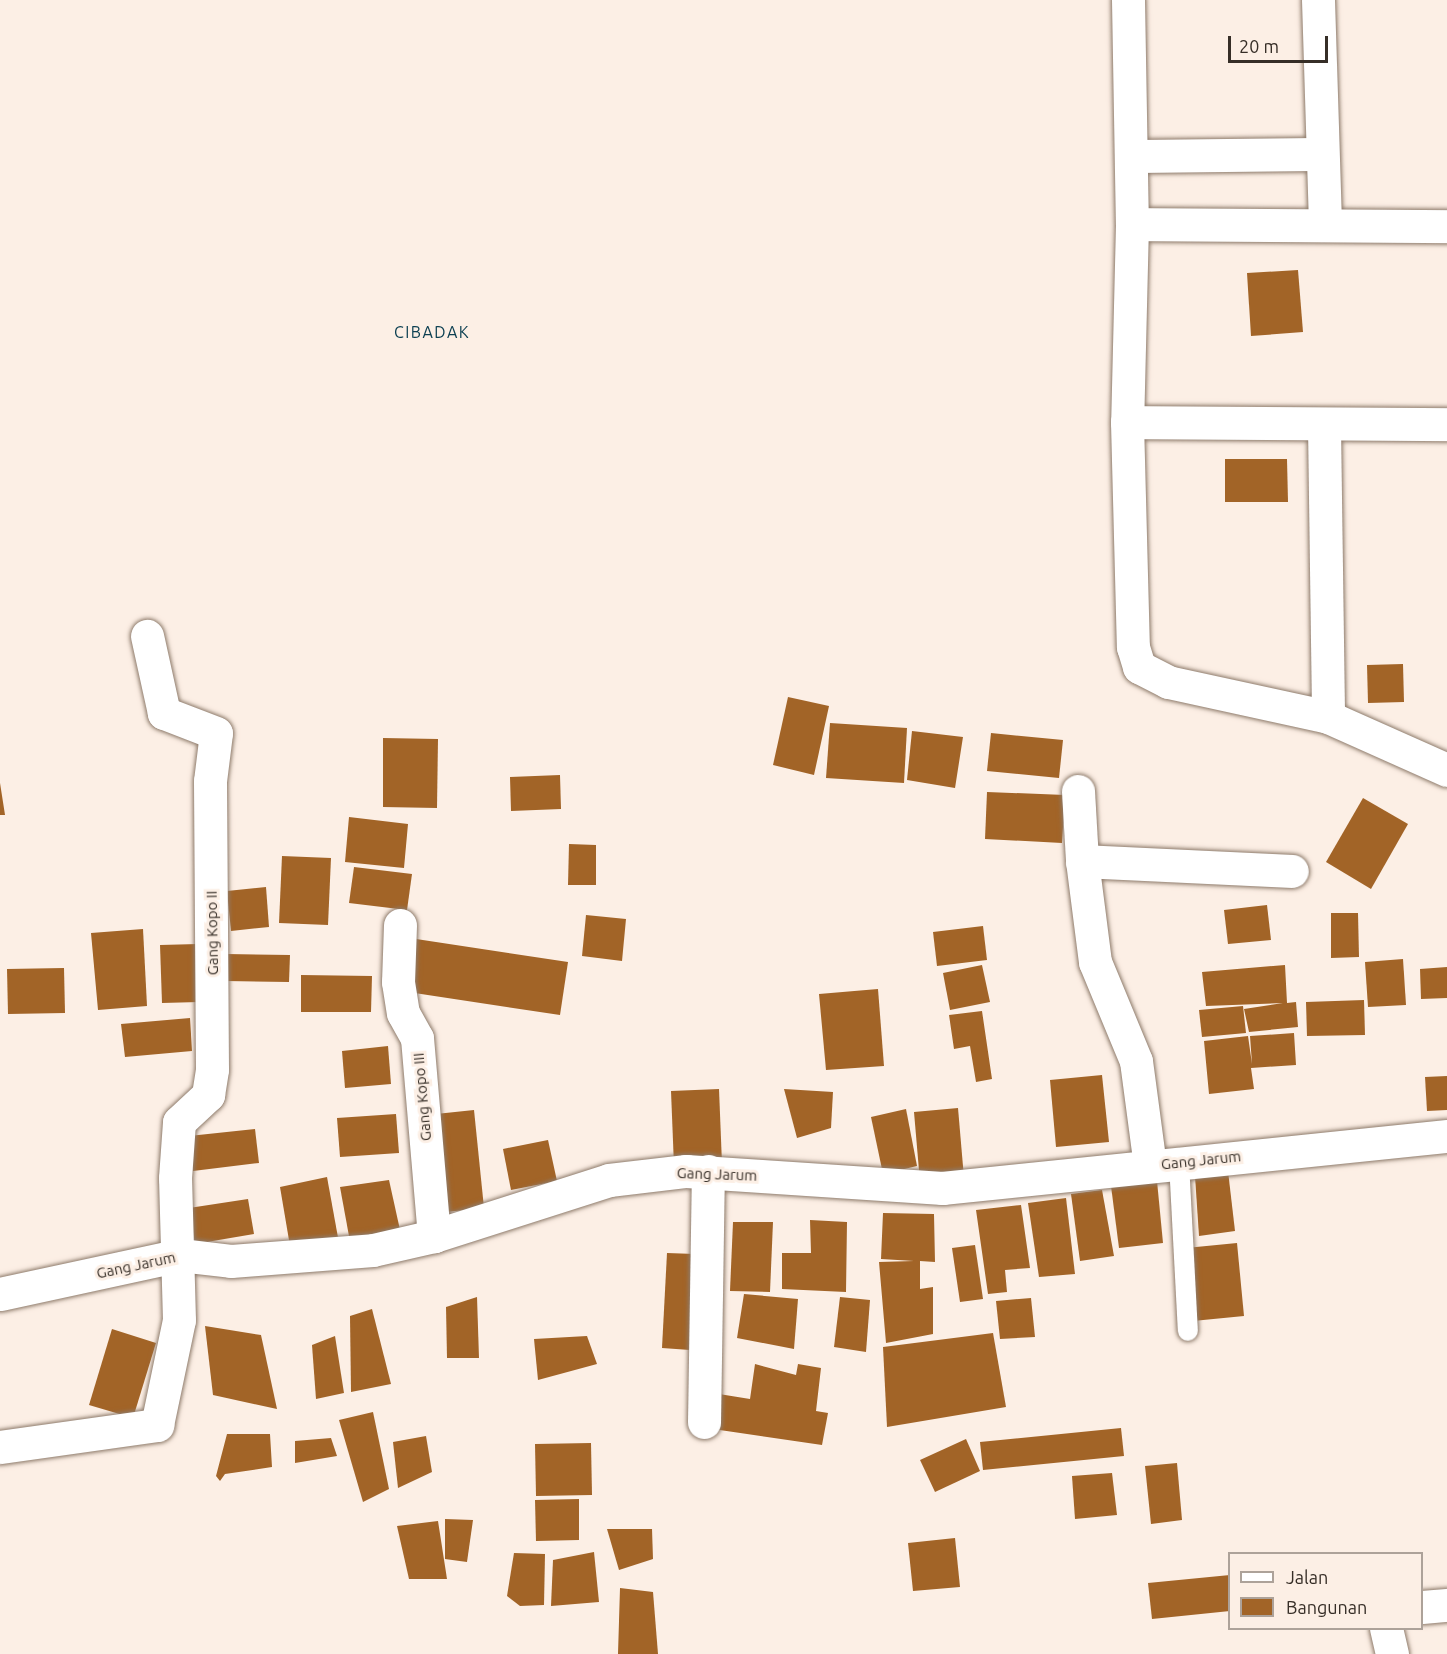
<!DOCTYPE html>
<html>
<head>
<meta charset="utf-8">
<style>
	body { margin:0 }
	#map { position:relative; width:1447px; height:1654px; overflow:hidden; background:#fcefe5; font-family:Ubuntu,sans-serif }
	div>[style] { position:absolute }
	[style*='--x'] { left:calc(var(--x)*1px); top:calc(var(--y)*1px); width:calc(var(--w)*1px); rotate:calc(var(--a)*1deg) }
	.building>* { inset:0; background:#a26427 }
	.roads { filter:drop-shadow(0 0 2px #8e7b6b) drop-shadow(0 0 2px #8e7b6b) }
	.lane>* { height:20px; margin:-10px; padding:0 10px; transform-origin:10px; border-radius:10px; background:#fff }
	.street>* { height:33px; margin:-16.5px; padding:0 16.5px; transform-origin:16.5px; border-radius:16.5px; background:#fff }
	span { translate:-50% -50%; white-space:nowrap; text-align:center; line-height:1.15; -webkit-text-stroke:6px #fcefe5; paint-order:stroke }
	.street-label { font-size:15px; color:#362e27 }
	.neighbourhood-label { font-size:16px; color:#0d4052; letter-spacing:1.5px }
	.legend { position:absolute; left:1228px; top:1552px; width:195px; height:78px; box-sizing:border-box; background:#fcefe5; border:2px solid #ada299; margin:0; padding:8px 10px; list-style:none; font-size:18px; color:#362e27 }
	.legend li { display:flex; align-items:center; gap:12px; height:30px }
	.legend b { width:30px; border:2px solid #ada299 }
	.scale { position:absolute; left:1228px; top:36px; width:100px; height:27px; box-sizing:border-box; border:3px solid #362e27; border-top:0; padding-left:8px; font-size:18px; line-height:21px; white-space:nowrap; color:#362e27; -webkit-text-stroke:4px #fcefe5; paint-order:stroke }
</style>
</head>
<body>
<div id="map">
	<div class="building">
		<i style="clip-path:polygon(1298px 270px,1303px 332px,1251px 336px,1247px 273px)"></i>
		<i style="clip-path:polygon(1225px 459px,1287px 459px,1288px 502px,1225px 502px)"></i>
		<i style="clip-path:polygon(1403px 664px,1404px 702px,1368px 703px,1367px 665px)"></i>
		<i style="clip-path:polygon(788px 697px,829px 706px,814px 775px,773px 765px)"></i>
		<i style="clip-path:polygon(830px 723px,907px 728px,904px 783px,826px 778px)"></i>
		<i style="clip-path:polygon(912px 731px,963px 737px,955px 788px,907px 780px)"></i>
		<i style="clip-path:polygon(991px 733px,1063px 740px,1059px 778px,987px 771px)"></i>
		<i style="clip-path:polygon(383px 738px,438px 739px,437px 808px,383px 807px)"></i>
		<i style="clip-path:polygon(560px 775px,561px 809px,511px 811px,510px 777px)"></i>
		<i style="clip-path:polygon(0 783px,5px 815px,0 815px)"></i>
		<i style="clip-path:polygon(987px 792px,1065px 795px,1062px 843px,985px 839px)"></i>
		<i style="clip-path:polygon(1363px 798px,1408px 824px,1371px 889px,1326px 862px)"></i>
		<i style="clip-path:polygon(349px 817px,408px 824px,404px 868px,345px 862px)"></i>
		<i style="clip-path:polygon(569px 844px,596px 845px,596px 885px,568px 885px)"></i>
		<i style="clip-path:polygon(282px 856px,331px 858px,328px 925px,279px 923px)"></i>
		<i style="clip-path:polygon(354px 867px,412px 874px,407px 910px,349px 903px)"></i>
		<i style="clip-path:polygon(266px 887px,269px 927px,231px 931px,227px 891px)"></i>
		<i style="clip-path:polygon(1267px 905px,1271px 940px,1228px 944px,1224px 910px)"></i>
		<i style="clip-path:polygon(1331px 913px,1358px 913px,1359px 957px,1331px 958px)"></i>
		<i style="clip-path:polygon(586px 915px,626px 919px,622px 961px,582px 956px)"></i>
		<i style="clip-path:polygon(983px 926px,987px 960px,937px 966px,933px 932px)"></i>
		<i style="clip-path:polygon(143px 929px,147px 1006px,98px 1010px,91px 933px)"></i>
		<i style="clip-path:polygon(403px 937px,568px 962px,560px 1015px,408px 992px)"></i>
		<i style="clip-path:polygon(198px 944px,199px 1002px,162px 1003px,160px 945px)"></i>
		<i style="clip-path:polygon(226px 954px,290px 955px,289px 982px,226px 981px)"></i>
		<i style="clip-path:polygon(1403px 959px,1406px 1005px,1368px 1007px,1365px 962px)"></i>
		<i style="clip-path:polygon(982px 965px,990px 1002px,950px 1010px,943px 973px)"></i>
		<i style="clip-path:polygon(1285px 965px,1287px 1003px,1296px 1002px,1298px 1027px,1249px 1032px,1244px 1009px,1283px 1003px,1206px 1006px,1202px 972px)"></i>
		<i style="clip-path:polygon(1447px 967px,1447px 998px,1421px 999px,1420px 969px)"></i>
		<i style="clip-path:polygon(64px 968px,65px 1013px,8px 1014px,7px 969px)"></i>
		<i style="clip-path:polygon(301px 975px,372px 976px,371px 1012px,301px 1012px)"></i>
		<i style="clip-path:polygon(878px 989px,884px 1066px,826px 1070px,819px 994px)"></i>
		<i style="clip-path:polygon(1364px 1000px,1365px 1035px,1307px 1036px,1306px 1002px)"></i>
		<i style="clip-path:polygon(1243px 1006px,1246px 1033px,1202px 1037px,1199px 1010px)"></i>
		<i style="clip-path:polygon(982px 1011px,992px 1079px,976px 1082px,970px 1046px,954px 1049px,949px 1015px)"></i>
		<i style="clip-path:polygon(190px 1018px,192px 1051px,125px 1057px,121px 1024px)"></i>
		<i style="clip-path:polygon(1294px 1033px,1296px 1065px,1251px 1068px,1254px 1089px,1209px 1094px,1204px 1041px,1248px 1036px,1252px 1064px,1250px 1036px)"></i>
		<i style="clip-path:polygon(388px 1046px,391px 1084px,345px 1088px,342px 1051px)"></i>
		<i style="clip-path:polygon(1102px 1075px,1109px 1142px,1056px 1147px,1050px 1080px)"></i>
		<i style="clip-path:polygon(1447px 1076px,1447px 1110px,1427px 1111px,1425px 1077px)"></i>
		<i style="clip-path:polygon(719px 1089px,722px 1164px,674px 1166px,671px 1091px)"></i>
		<i style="clip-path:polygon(784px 1089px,833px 1092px,831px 1128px,797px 1138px)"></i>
		<i style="clip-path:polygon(958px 1108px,964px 1178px,920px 1182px,914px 1112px)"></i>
		<i style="clip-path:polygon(906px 1109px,917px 1166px,883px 1174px,871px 1117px)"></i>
		<i style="clip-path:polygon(474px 1110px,484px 1208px,446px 1212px,436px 1114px)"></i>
		<i style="clip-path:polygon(396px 1114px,399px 1153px,340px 1157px,337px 1118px)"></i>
		<i style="clip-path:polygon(255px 1129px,259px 1163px,193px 1171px,189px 1136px)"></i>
		<i style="clip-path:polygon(548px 1140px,557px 1181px,511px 1190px,503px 1149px)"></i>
		<i style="clip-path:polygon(1228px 1171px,1235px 1231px,1199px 1236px,1195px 1176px)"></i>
		<i style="clip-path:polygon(327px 1177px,339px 1243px,291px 1252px,280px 1187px)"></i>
		<i style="clip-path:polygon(389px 1180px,402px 1239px,351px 1247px,340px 1187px)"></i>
		<i style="clip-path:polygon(1157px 1181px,1163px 1243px,1119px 1248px,1111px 1186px)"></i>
		<i style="clip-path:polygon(1102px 1190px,1114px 1256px,1080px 1261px,1071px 1194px)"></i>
		<i style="clip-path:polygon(1066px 1198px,1075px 1274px,1039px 1277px,1028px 1203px)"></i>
		<i style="clip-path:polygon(248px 1199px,254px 1234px,195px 1244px,189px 1208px)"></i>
		<i style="clip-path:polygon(1021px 1205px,1030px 1268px,1005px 1270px,1007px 1292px,988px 1294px,976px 1210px)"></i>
		<i style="clip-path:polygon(883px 1213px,934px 1214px,935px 1262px,920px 1261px,920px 1289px,933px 1287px,933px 1334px,886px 1343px,879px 1262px,914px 1261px,881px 1259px)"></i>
		<i style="clip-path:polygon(810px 1220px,847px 1222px,846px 1292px,782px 1289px,782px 1253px,811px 1253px)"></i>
		<i style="clip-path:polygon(733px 1222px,773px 1222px,770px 1292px,730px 1291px)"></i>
		<i style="clip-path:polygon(1237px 1243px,1244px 1316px,1193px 1321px,1186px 1248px)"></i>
		<i style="clip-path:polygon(975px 1245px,983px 1299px,960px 1302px,952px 1248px)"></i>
		<i style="clip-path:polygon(667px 1253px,695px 1254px,690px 1350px,662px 1348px)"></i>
		<i style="clip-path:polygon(744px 1294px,798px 1299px,794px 1349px,737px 1338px)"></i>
		<i style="clip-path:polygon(477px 1297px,479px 1358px,447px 1358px,446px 1307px)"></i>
		<i style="clip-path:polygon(840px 1297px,870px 1300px,866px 1352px,834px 1347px)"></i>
		<i style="clip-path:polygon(1031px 1298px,1035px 1337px,1000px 1339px,996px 1301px)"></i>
		<i style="clip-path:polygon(372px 1309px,391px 1384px,351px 1392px,350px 1316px)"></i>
		<i style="clip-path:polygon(205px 1326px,261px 1335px,277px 1409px,213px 1395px)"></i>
		<i style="clip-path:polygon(112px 1329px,156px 1343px,133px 1418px,89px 1405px)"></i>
		<i style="clip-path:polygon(993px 1333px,1006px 1407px,887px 1427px,883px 1347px)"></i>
		<i style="clip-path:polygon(335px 1336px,344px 1393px,316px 1399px,312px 1345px)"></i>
		<i style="clip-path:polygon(587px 1336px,597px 1364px,538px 1380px,534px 1339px)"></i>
		<i style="clip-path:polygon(755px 1364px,796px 1375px,798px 1364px,821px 1368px,816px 1411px,828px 1413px,822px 1445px,713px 1429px,719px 1394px,750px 1399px)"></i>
		<i style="clip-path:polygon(373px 1412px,389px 1489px,363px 1502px,339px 1420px)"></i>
		<i style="clip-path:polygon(1121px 1428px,1124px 1456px,983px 1470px,980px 1442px)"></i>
		<i style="clip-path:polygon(227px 1434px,270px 1434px,272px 1467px,225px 1474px,220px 1481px,216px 1476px)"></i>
		<i style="clip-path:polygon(426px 1436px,432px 1472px,398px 1488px,393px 1442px)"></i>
		<i style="clip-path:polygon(331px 1438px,337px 1456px,295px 1463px,295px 1441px)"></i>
		<i style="clip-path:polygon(966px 1439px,980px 1471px,935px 1492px,920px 1460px)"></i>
		<i style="clip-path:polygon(591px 1443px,592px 1495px,536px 1496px,535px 1444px)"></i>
		<i style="clip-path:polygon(1177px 1463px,1182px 1520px,1151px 1524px,1145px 1466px)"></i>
		<i style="clip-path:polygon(1112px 1473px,1117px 1515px,1075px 1519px,1072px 1476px)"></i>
		<i style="clip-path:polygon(579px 1499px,579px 1540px,536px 1541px,535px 1500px)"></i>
		<i style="clip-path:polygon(445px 1519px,473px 1520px,467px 1562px,445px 1559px)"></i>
		<i style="clip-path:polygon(438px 1521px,447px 1579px,409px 1579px,397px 1526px)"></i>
		<i style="clip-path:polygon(607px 1529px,652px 1529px,653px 1559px,619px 1570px)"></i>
		<i style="clip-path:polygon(955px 1538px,960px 1587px,913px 1591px,908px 1543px)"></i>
		<i style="clip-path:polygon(594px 1552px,599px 1602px,551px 1606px,553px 1560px)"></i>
		<i style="clip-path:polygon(514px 1553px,545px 1554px,544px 1605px,520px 1606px,507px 1596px)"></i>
		<i style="clip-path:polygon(1230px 1575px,1230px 1611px,1152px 1619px,1148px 1583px)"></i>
		<i style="clip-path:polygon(620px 1588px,653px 1592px,658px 1654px,618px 1654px)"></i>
	</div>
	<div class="roads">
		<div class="lane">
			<i style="--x:1179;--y:1162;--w:169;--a:87"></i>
		</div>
		<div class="street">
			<i style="--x:1128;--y:0;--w:224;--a:89"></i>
			<i style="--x:1132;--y:224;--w:198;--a:91.4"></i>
			<i style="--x:1127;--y:422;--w:225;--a:88.5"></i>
			<i style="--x:1133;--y:647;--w:21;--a:73"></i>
			<i style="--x:1139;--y:667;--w:33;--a:27"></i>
			<i style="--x:1168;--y:682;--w:164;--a:12.3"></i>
			<i style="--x:1328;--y:717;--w:130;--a:24"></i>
			<i style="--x:1318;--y:0;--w:225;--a:88.2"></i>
			<i style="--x:1131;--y:156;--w:190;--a:-0.6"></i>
			<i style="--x:1132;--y:224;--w:315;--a:0.4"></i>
			<i style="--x:1127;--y:422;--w:320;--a:0.4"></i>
			<i style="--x:1324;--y:425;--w:292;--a:89.2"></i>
			<i style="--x:1078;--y:791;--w:70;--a:86.7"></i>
			<i style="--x:400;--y:925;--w:57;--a:92"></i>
			<i style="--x:398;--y:982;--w:31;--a:81"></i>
			<i style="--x:403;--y:1013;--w:29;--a:61"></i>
			<i style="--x:417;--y:1038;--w:199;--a:85.1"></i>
			<i style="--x:1150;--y:1166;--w:106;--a:-97.6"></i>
			<i style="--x:1136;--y:1061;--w:107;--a:-112.5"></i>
			<i style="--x:1095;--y:962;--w:102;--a:-97.3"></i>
			<i style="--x:1082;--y:861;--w:210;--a:2.7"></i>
			<i style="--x:0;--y:1294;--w:184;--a:-12.2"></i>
			<i style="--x:180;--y:1255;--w:51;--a:6.7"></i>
			<i style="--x:231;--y:1261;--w:142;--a:-4.4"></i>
			<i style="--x:373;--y:1250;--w:63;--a:-12.9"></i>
			<i style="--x:434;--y:1236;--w:184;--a:-17.7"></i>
			<i style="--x:609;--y:1180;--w:78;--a:-6.7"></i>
			<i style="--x:686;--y:1171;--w:257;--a:3.8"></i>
			<i style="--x:942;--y:1188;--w:508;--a:-5.88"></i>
			<i style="--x:704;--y:1422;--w:251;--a:-89.1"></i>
			<i style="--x:0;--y:1447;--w:159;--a:-8"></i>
			<i style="--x:157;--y:1425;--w:107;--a:-78.2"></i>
			<i style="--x:179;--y:1320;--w:142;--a:-91.6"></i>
			<i style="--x:175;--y:1178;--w:56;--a:-85.9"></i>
			<i style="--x:179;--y:1122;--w:40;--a:-43"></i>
			<i style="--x:208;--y:1095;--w:26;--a:-81"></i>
			<i style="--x:212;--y:1069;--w:288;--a:-90.4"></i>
			<i style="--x:210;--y:781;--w:48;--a:-82.9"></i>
			<i style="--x:216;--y:733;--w:56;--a:-159"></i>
			<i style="--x:164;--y:713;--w:79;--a:-102.4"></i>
			<i style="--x:1422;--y:1607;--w:25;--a:-5"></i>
			<i style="--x:1386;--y:1628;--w:27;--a:77"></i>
		</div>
	</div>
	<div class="street-label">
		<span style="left:212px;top:933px;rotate:-91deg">Gang Kopo II</span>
		<span style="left:422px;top:1097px;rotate:-95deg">Gang Kopo III</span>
		<span style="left:1201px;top:1160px;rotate:-6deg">Gang Jarum</span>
		<span style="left:717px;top:1174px;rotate:2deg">Gang Jarum</span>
		<span style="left:136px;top:1265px;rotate:-12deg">Gang Jarum</span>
	</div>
	<div class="neighbourhood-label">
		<span style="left:432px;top:332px">CIBADAK</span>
	</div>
	<ul class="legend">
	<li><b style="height:8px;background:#fff"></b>Jalan</li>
	<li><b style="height:16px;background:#a26427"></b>Bangunan</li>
	</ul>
	<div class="scale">20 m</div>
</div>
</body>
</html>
